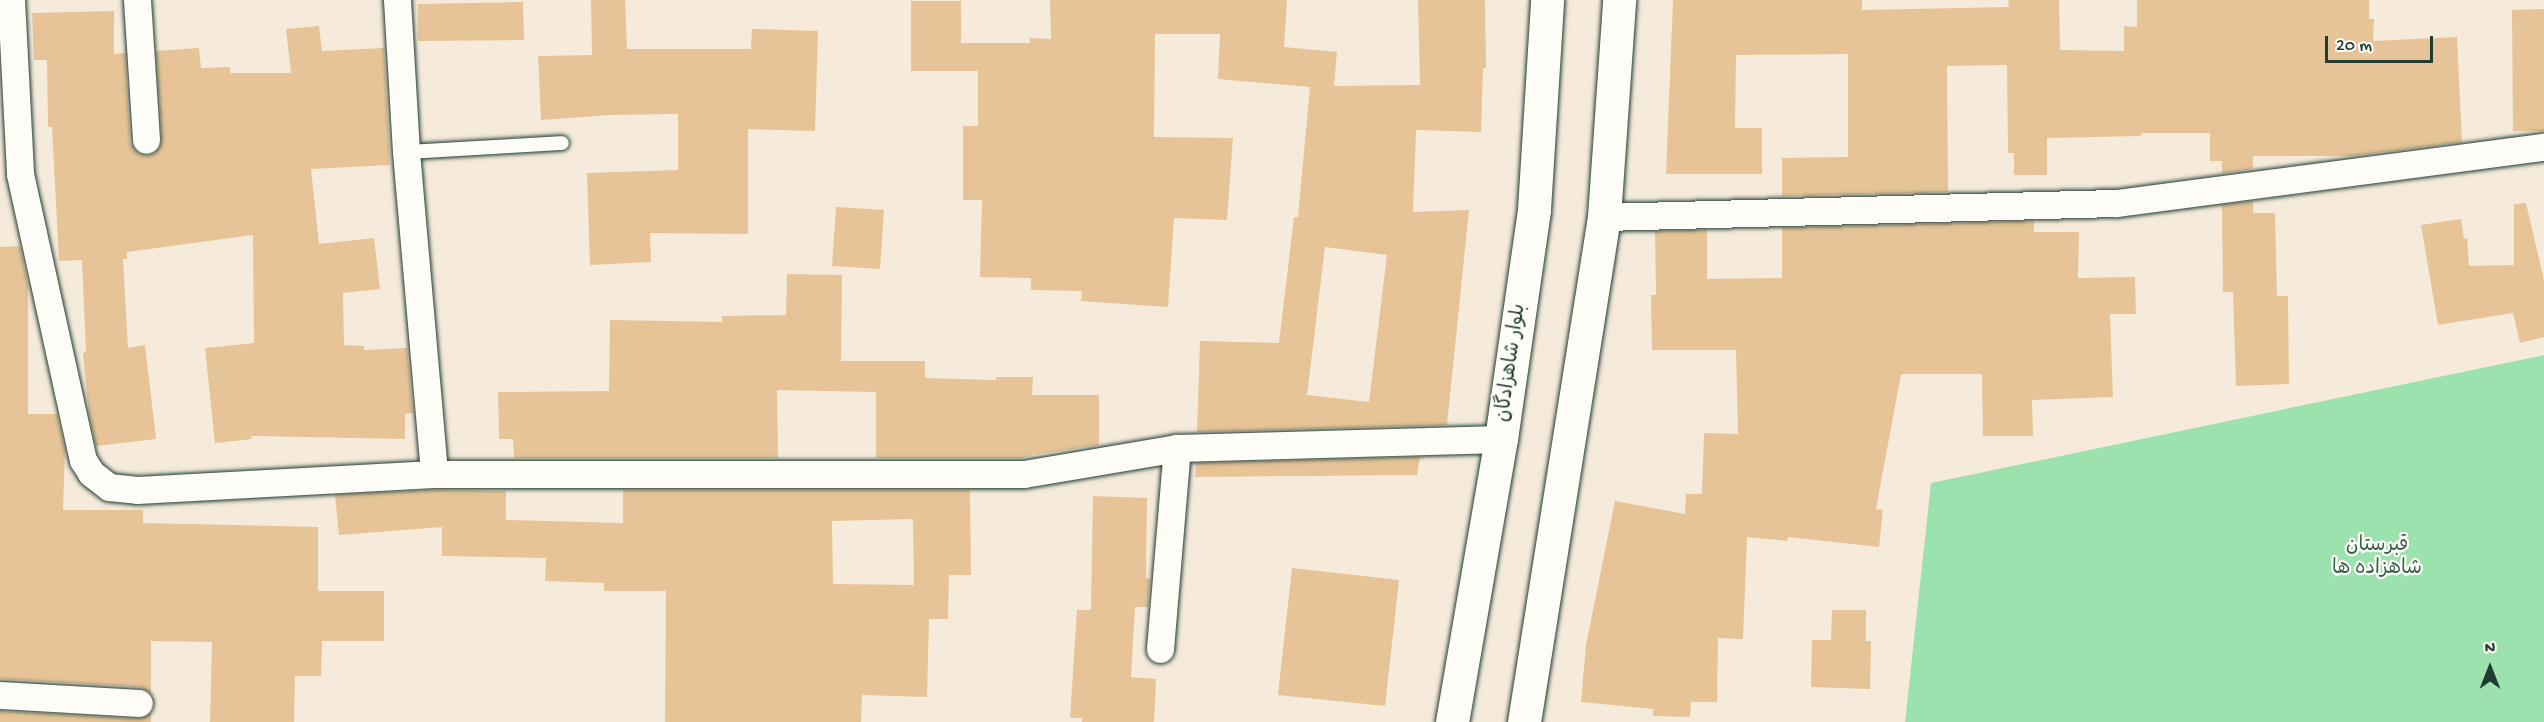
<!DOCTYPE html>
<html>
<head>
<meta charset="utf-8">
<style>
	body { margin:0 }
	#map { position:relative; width:2544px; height:722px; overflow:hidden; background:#f6ebda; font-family:"Gochi Hand","Playpen Sans Arabic",sans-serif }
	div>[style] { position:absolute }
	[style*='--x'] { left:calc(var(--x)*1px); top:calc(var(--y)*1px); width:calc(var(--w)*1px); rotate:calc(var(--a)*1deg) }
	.green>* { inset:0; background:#9ce2af }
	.building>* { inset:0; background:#e6c497 }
	.roads { filter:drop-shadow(0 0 2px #1f3d34) drop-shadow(0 0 2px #1f3d34) }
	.service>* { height:14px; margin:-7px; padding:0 7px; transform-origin:7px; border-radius:7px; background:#fdfcf7 }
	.minor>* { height:27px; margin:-13.5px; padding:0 13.5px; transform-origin:13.5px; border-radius:13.5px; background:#fdfcf7 }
	.secondary>* { height:33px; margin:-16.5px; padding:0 16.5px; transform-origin:16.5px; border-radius:16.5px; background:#fdfcf7 }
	span { translate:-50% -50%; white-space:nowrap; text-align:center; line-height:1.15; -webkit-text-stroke:4.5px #fdfcf7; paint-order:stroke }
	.street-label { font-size:20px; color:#1f3d34 }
	.park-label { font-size:20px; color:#385e4d }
	.north { position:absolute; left:2460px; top:638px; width:60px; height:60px; -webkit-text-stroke:4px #fdfcf7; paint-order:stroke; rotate:0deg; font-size:16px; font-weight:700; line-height:24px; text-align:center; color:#1f3d34 }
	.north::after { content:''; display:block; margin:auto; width:21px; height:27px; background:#1f3d34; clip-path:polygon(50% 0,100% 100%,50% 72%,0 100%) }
	.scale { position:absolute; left:2325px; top:36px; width:108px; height:27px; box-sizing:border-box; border:3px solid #1f3d34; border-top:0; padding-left:8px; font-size:18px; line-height:21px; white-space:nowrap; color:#1f3d34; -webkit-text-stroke:4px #fdfcf7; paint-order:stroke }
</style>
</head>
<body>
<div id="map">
	<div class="green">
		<i style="clip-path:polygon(2544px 355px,2544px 722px,1905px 722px,1931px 483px)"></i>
	</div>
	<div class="building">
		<i style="clip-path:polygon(591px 0,625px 0,627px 49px,751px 49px,752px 29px,818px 31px,815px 131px,748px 129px,748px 234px,650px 233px,651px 262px,590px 265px,587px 173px,678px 170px,678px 114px,610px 115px,541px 120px,538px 56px,592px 55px)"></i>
		<i style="clip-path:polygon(evenodd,1050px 0,1287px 0,1284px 47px,1337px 52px,1334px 86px,1420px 85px,1418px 0,1485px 0,1486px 68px,1483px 68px,1481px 132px,1416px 130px,1413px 212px,1469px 210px,1447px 425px,1197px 432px,1200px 341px,1279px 343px,1294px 217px,1298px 217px,1310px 87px,1218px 79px,1220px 34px,1155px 34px,1154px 137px,1233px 138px,1227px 220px,1174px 218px,1168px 307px,1081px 301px,1082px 291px,1031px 290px,1031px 278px,980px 277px,982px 200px,963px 200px,963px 126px,978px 126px,978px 71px,911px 71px,911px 1px,961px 1px,961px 43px,1030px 43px,1030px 38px,1051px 39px,1050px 0,1325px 247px,1387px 255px,1369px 402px,1307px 395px,1325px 247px)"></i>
		<i style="clip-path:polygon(1673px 0,1862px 0,1862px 10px,2009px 7px,2008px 0,2059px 0,2060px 50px,2124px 51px,2124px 26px,2137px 27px,2137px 0,2369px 0,2369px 19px,2374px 19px,2373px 41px,2457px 37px,2462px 142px,2352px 156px,2253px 156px,2253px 169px,2222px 173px,2222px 161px,2210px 161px,2210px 133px,2141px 133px,2141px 136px,2047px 138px,2047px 175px,2014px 175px,2014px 153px,2008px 153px,2007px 65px,1947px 66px,1948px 192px,1782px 196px,1782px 158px,1848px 157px,1848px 54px,1736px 55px,1735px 128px,1762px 128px,1762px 174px,1666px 174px)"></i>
		<i style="clip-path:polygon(523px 2px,524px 40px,418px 41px,418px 4px)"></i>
		<i style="clip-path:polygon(2544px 9px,2544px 131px,2513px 131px,2512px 10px)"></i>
		<i style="clip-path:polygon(114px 11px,114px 54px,125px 53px,130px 142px,139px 154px,146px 156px,155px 153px,162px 140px,156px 51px,199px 48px,201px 68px,230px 67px,230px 73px,291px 73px,286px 29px,319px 26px,322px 51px,384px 48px,390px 165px,311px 169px,319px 244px,374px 238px,380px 289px,343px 293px,344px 345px,364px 346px,364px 350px,407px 348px,413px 413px,405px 414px,405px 439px,251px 436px,252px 439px,215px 443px,205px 348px,254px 343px,253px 235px,127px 252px,127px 259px,123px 259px,128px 348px,145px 345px,156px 439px,96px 446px,89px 414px,83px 353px,86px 352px,82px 260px,59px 261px,52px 127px,48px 127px,47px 60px,34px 60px,32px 13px)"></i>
		<i style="clip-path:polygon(2253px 201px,2253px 213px,2275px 213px,2277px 296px,2288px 296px,2289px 384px,2236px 386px,2233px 292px,2223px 292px,2222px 205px)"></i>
		<i style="clip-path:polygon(2526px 203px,2544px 280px,2544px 337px,2520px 343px,2513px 313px,2438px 325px,2421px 225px,2461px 219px,2464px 239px,2467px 238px,2469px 266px,2514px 265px,2514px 204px)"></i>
		<i style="clip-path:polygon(836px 207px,884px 210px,880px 269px,832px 266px)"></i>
		<i style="clip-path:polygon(2034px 221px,2034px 232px,2079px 232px,2078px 278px,2135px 277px,2136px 314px,2110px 314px,2113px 397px,2032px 400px,2033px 436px,1983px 436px,1982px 374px,1901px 374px,1876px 509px,1883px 510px,1879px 547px,1788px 537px,1787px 541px,1747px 537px,1743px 639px,1718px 638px,1717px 702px,1691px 702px,1690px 717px,1653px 716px,1653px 709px,1581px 702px,1586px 645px,1615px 501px,1685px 514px,1686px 494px,1702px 494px,1704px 433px,1738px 434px,1736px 350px,1652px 350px,1651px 295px,1656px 295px,1655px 231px,1707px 230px,1707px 279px,1782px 278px,1782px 228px)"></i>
		<i style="clip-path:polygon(20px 246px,28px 285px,28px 414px,57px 414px,65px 450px,63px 510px,143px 510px,143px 523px,318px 527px,318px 591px,384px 591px,384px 641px,322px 641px,321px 676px,295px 676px,294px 722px,210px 722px,212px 642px,151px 641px,151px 693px,140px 687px,0 679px,0 247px)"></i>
		<i style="clip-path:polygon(787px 274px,842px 275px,841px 361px,925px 361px,925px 378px,996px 380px,996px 377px,1033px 377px,1032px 395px,1099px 395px,1099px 445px,1031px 455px,1023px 458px,876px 458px,876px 392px,777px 390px,778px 458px,514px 458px,513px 439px,499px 439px,498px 392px,609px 391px,610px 320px,722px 322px,722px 316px,786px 315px)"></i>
		<i style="clip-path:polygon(1420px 457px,1417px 475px,1195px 477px,1196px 463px)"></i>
		<i style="clip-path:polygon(evenodd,434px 490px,506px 491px,506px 520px,623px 523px,623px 490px,970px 490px,971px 575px,949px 575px,948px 619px,929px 619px,927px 697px,862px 695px,861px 722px,665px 722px,666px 591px,604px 591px,604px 583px,545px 581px,546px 558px,442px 556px,442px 527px,339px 535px,335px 495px,434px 490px,913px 519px,914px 585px,833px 584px,832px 521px,913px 519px)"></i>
		<i style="clip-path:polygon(1093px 496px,1147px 498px,1146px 578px,1150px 579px,1148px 607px,1135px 607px,1131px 677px,1156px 679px,1154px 722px,1082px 722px,1082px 718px,1070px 718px,1077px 610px,1091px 610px)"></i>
		<i style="clip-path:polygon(1292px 568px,1399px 580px,1385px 706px,1278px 695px)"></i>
		<i style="clip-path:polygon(1832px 610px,1866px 610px,1866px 641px,1871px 641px,1870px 689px,1811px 687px,1812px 640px,1831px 640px)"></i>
		<i style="clip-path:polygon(0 711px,138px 719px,151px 713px,151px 722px,0 722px)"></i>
	</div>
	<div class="roads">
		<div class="service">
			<i style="--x:406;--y:152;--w:156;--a:-3.3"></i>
		</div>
		<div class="minor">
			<i style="--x:11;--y:0;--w:174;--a:87"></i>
			<i style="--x:20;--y:174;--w:293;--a:77.6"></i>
			<i style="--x:83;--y:460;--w:15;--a:58"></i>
			<i style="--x:91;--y:473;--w:23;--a:38"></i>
			<i style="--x:109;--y:487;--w:28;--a:6"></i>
			<i style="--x:137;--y:490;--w:297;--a:-3.1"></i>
			<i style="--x:434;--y:474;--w:590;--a:0"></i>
			<i style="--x:1024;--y:474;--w:155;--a:-9.6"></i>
			<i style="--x:1177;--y:448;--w:324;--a:-1.6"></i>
			<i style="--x:137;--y:0;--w:140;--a:86.3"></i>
			<i style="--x:397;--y:0;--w:152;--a:86.6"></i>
			<i style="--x:406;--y:152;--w:323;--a:85"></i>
			<i style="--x:1604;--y:217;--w:512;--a:-1.57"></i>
			<i style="--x:2116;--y:203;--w:432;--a:-7.5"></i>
			<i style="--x:1160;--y:649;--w:202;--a:-85.2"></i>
			<i style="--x:0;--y:695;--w:139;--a:3.3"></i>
		</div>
		<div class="secondary">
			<i style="--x:1452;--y:722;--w:287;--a:-80.2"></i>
			<i style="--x:1501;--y:439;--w:232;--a:-81.8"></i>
			<i style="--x:1534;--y:209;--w:209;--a:-86.4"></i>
			<i style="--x:1524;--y:722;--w:511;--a:-81"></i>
			<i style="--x:1604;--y:217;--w:218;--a:-86"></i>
		</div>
	</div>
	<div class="street-label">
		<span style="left:1512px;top:363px;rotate:-82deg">بلوار شاهزادگان</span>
	</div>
	<div class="park-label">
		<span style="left:2377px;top:558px">قبرستان<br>شاهزاده ها</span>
	</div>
	<div class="north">N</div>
	<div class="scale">20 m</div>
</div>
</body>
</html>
